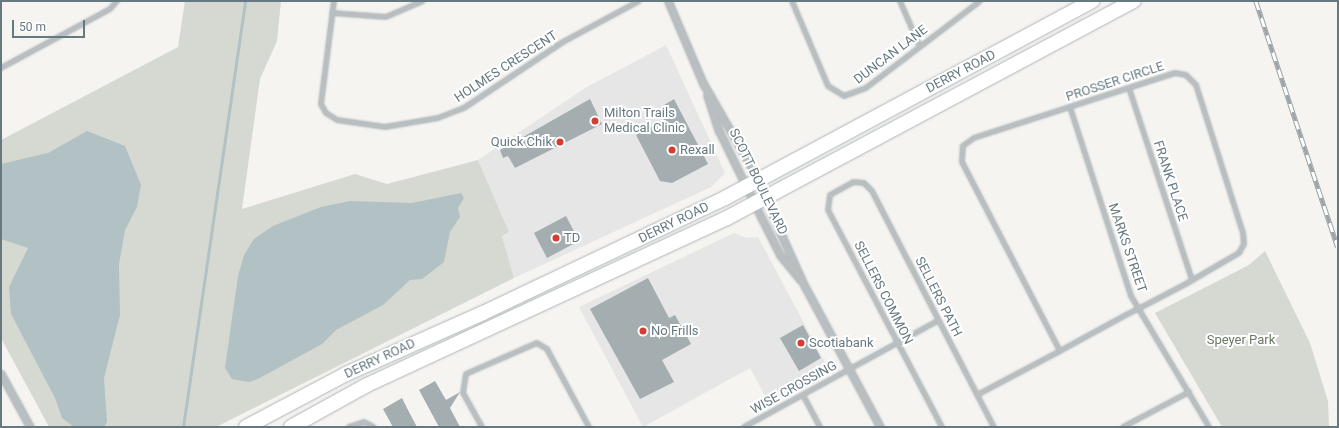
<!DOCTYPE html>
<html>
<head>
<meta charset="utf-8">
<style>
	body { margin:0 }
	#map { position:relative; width:1339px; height:428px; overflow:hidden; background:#f5f4f1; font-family:Roboto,sans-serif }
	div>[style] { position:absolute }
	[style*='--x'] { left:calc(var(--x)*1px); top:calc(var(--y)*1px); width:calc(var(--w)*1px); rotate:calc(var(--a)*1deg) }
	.built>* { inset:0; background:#e5e6e5 }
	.green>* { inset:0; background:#d5d9d1 }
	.water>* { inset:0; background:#b2c1c3 }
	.stream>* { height:3px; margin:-1.5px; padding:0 1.5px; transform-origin:1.5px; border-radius:1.5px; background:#b2c1c3 }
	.building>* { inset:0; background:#a4adb0 }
	.roads { filter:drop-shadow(0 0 1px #aeb5b8) drop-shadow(0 0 1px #aeb5b8) }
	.minor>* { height:4px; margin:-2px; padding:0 2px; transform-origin:2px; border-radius:2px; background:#b9bfc1 }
	.tertiary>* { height:7px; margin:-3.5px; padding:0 3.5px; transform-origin:3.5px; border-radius:3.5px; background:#b9bfc1 }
	.secondary>* { height:14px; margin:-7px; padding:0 7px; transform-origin:7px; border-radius:7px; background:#fff }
	.rail>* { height:4.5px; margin-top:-2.25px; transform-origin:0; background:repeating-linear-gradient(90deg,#fff 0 9px,#9ca4a7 0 18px); box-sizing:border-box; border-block:1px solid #9ca4a7 }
	.dots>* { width:11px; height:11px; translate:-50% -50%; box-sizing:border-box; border:2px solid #fff; border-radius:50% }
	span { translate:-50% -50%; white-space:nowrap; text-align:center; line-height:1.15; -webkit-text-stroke:4px #fff; paint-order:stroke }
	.street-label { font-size:13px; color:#667980 }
	.poi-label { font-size:13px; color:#667980 }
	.left { translate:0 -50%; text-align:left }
	.right { translate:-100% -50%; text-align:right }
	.park-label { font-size:13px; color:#6b7864 }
	.frame { position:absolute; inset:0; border:2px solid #667980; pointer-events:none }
	.scale { position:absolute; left:12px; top:20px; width:73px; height:18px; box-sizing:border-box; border:2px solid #667980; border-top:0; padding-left:5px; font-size:12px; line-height:14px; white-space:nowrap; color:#667980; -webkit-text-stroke:3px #fff; paint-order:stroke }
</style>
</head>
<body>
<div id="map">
	<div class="built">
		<i style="clip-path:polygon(666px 45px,725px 173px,711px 187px,514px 278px,502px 236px,509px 232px,478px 160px,585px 88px)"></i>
		<i style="clip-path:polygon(734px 233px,747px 238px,758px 237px,829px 370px,770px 405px,750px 368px,643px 427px,579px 307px)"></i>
	</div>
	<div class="green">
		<i style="clip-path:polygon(185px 1px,281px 1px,277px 41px,260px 79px,242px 209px,355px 174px,387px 184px,478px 160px,509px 232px,502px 236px,514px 278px,216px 427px,49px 427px,1px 338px,1px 140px,178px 47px)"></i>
		<i style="clip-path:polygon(1265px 251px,1310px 343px,1328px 401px,1329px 427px,1222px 427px,1155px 313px,1249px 265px)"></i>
	</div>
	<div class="water">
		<i style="clip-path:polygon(87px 131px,125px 146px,141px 185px,137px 207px,125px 230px,119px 264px,120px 315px,104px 378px,107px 422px,104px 427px,74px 427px,62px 418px,55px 398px,11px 314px,9px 287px,28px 248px,1px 239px,1px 164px,48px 153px)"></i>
		<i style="clip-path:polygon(461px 193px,464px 198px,458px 208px,460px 217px,450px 232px,444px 262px,422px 279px,410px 280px,383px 305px,336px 330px,322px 344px,258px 379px,249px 382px,232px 379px,225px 368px,238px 276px,244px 255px,254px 239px,273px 226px,321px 207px,350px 201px,412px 203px)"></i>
	</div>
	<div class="stream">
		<i style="--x:183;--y:427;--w:430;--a:-81.7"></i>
	</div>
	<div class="building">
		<i style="clip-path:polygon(590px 99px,602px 124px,515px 168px,508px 156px,503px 158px,500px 150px)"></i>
		<i style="clip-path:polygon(674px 99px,708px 164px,672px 183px,660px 181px,636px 135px,670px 116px,664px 105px)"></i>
		<i style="clip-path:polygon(566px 216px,579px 241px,547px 258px,534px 233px)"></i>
		<i style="clip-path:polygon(648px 278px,669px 318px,675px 315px,691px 344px,662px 360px,674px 382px,640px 399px,590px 309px)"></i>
		<i style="clip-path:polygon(803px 325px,821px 358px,799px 371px,780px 338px)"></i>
		<i style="clip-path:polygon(435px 381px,446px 400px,460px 392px,450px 408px,460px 427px,439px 427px,419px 390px)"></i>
		<i style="clip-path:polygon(402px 398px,409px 412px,417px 427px,393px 427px,383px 409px)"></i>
	</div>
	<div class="roads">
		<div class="minor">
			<i style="--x:334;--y:1;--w:104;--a:97.2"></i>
			<i style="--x:321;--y:104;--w:10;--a:61"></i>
			<i style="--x:326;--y:113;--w:13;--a:32"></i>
			<i style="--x:337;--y:120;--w:49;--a:8.3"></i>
			<i style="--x:385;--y:127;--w:54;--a:-9.6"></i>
			<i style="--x:438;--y:118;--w:28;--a:-21"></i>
			<i style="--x:464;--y:108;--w:119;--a:-33.7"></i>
			<i style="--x:563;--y:42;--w:86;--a:-28.3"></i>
			<i style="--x:792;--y:1;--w:92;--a:67"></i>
			<i style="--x:828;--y:86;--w:19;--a:32"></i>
			<i style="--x:844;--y:96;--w:23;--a:-20"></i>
			<i style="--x:866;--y:88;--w:143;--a:-37.3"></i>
			<i style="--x:900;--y:1;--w:50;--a:66.5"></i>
			<i style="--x:332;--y:13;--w:54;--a:4.2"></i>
			<i style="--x:386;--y:17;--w:40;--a:-23.4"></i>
			<i style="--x:1;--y:68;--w:124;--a:-28.4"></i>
			<i style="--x:110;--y:9;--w:11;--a:-49"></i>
			<i style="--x:1129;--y:88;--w:202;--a:71.8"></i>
			<i style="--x:1070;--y:107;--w:199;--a:72.1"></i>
			<i style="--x:1131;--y:296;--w:152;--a:59.2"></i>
			<i style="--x:803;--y:395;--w:36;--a:62"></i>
			<i style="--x:977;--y:395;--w:94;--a:-27.9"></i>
			<i style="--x:1060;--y:351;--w:75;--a:-28.6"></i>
			<i style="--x:1126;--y:315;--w:16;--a:-27"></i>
			<i style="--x:1140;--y:308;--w:50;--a:-27.6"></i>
			<i style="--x:1184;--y:285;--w:64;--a:-30.2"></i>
			<i style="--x:1239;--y:253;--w:10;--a:-61"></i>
			<i style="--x:1244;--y:244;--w:11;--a:-95"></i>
			<i style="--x:1243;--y:233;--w:155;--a:-107.6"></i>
			<i style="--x:1196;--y:85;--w:14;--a:-135"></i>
			<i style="--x:1186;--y:75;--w:11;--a:-170"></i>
			<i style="--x:1175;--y:73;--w:211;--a:162.1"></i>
			<i style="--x:974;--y:138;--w:14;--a:144"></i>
			<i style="--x:963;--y:146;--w:16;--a:94"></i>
			<i style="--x:962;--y:162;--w:213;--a:62.6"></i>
			<i style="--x:349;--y:427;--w:16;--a:-18"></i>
			<i style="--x:364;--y:422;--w:11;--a:27"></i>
			<i style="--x:482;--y:427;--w:39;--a:-119"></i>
			<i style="--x:463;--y:393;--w:19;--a:-81"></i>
			<i style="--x:466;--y:374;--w:77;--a:-23.6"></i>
			<i style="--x:537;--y:343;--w:12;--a:31"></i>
			<i style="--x:547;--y:349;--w:89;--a:61.7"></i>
			<i style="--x:744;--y:427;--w:221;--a:-28.7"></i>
			<i style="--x:942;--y:427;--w:245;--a:-117.7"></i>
			<i style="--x:828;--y:210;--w:15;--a:-82"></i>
			<i style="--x:830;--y:195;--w:26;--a:-29"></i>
			<i style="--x:853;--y:182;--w:11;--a:5"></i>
			<i style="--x:864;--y:183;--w:11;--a:45"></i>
			<i style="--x:872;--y:191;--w:266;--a:62.7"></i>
			<i style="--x:1123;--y:427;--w:75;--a:-27.9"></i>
		</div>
		<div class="tertiary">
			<i style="--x:668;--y:1;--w:92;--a:67"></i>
			<i style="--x:703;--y:83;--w:95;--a:60.2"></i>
			<i style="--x:750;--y:165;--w:132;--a:65.8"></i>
			<i style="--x:804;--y:285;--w:161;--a:61.8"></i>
			<i style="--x:707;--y:95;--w:38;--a:72"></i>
			<i style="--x:719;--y:131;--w:98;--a:64"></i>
			<i style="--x:762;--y:219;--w:40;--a:63.4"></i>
			<i style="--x:780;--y:255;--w:32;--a:51"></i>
			<i style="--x:1;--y:374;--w:60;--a:61.3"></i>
		</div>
		<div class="secondary">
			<i style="--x:246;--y:427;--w:113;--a:-27.9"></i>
			<i style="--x:346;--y:374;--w:150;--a:-24"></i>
			<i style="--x:483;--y:313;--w:268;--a:-25.4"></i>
			<i style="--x:725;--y:198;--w:417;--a:-28.2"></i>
			<i style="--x:291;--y:427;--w:87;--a:-28.9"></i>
			<i style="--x:367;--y:385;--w:397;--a:-24.9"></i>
			<i style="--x:727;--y:218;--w:461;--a:-28.1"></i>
		</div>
	</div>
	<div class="rail">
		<i style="--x:1256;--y:1;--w:259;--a:71.6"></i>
	</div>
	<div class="dots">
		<i style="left:595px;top:121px;background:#d63d30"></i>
		<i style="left:560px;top:142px;background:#d63d30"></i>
		<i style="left:672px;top:150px;background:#d63d30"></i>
		<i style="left:556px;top:238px;background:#d63d30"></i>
		<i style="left:643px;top:331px;background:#d63d30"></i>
		<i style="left:801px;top:343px;background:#d63d30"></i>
	</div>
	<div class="street-label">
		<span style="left:891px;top:55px;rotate:-37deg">DUNCAN LANE</span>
		<span style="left:506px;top:67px;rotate:-33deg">HOLMES CRESCENT</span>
		<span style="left:961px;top:72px;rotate:-28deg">DERRY ROAD</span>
		<span style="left:1115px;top:82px;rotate:-18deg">PROSSER CIRCLE</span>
		<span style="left:1170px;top:181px;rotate:72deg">FRANK PLACE</span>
		<span style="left:758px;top:182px;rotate:64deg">SCOTT BOULEVARD</span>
		<span style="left:674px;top:223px;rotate:-26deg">DERRY ROAD</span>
		<span style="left:1127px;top:248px;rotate:71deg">MARKS STREET</span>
		<span style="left:883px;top:293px;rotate:63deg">SELLERS COMMON</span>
		<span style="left:938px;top:297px;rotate:63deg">SELLERS PATH</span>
		<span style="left:380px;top:359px;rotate:-25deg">DERRY ROAD</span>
		<span style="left:794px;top:388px;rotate:-29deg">WISE CROSSING</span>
	</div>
	<div class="poi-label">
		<span class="left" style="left:604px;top:121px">Milton Trails<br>Medical Clinic</span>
		<span class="right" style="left:552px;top:142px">Quick Chik</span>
		<span class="left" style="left:680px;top:150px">Rexall</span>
		<span class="left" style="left:564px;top:238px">TD</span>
		<span class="left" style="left:651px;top:331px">No Frills</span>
		<span class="left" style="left:809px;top:343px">Scotiabank</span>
	</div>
	<div class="park-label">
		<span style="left:1241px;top:340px">Speyer Park</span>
	</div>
	<div class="frame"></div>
	<div class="scale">50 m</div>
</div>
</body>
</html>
